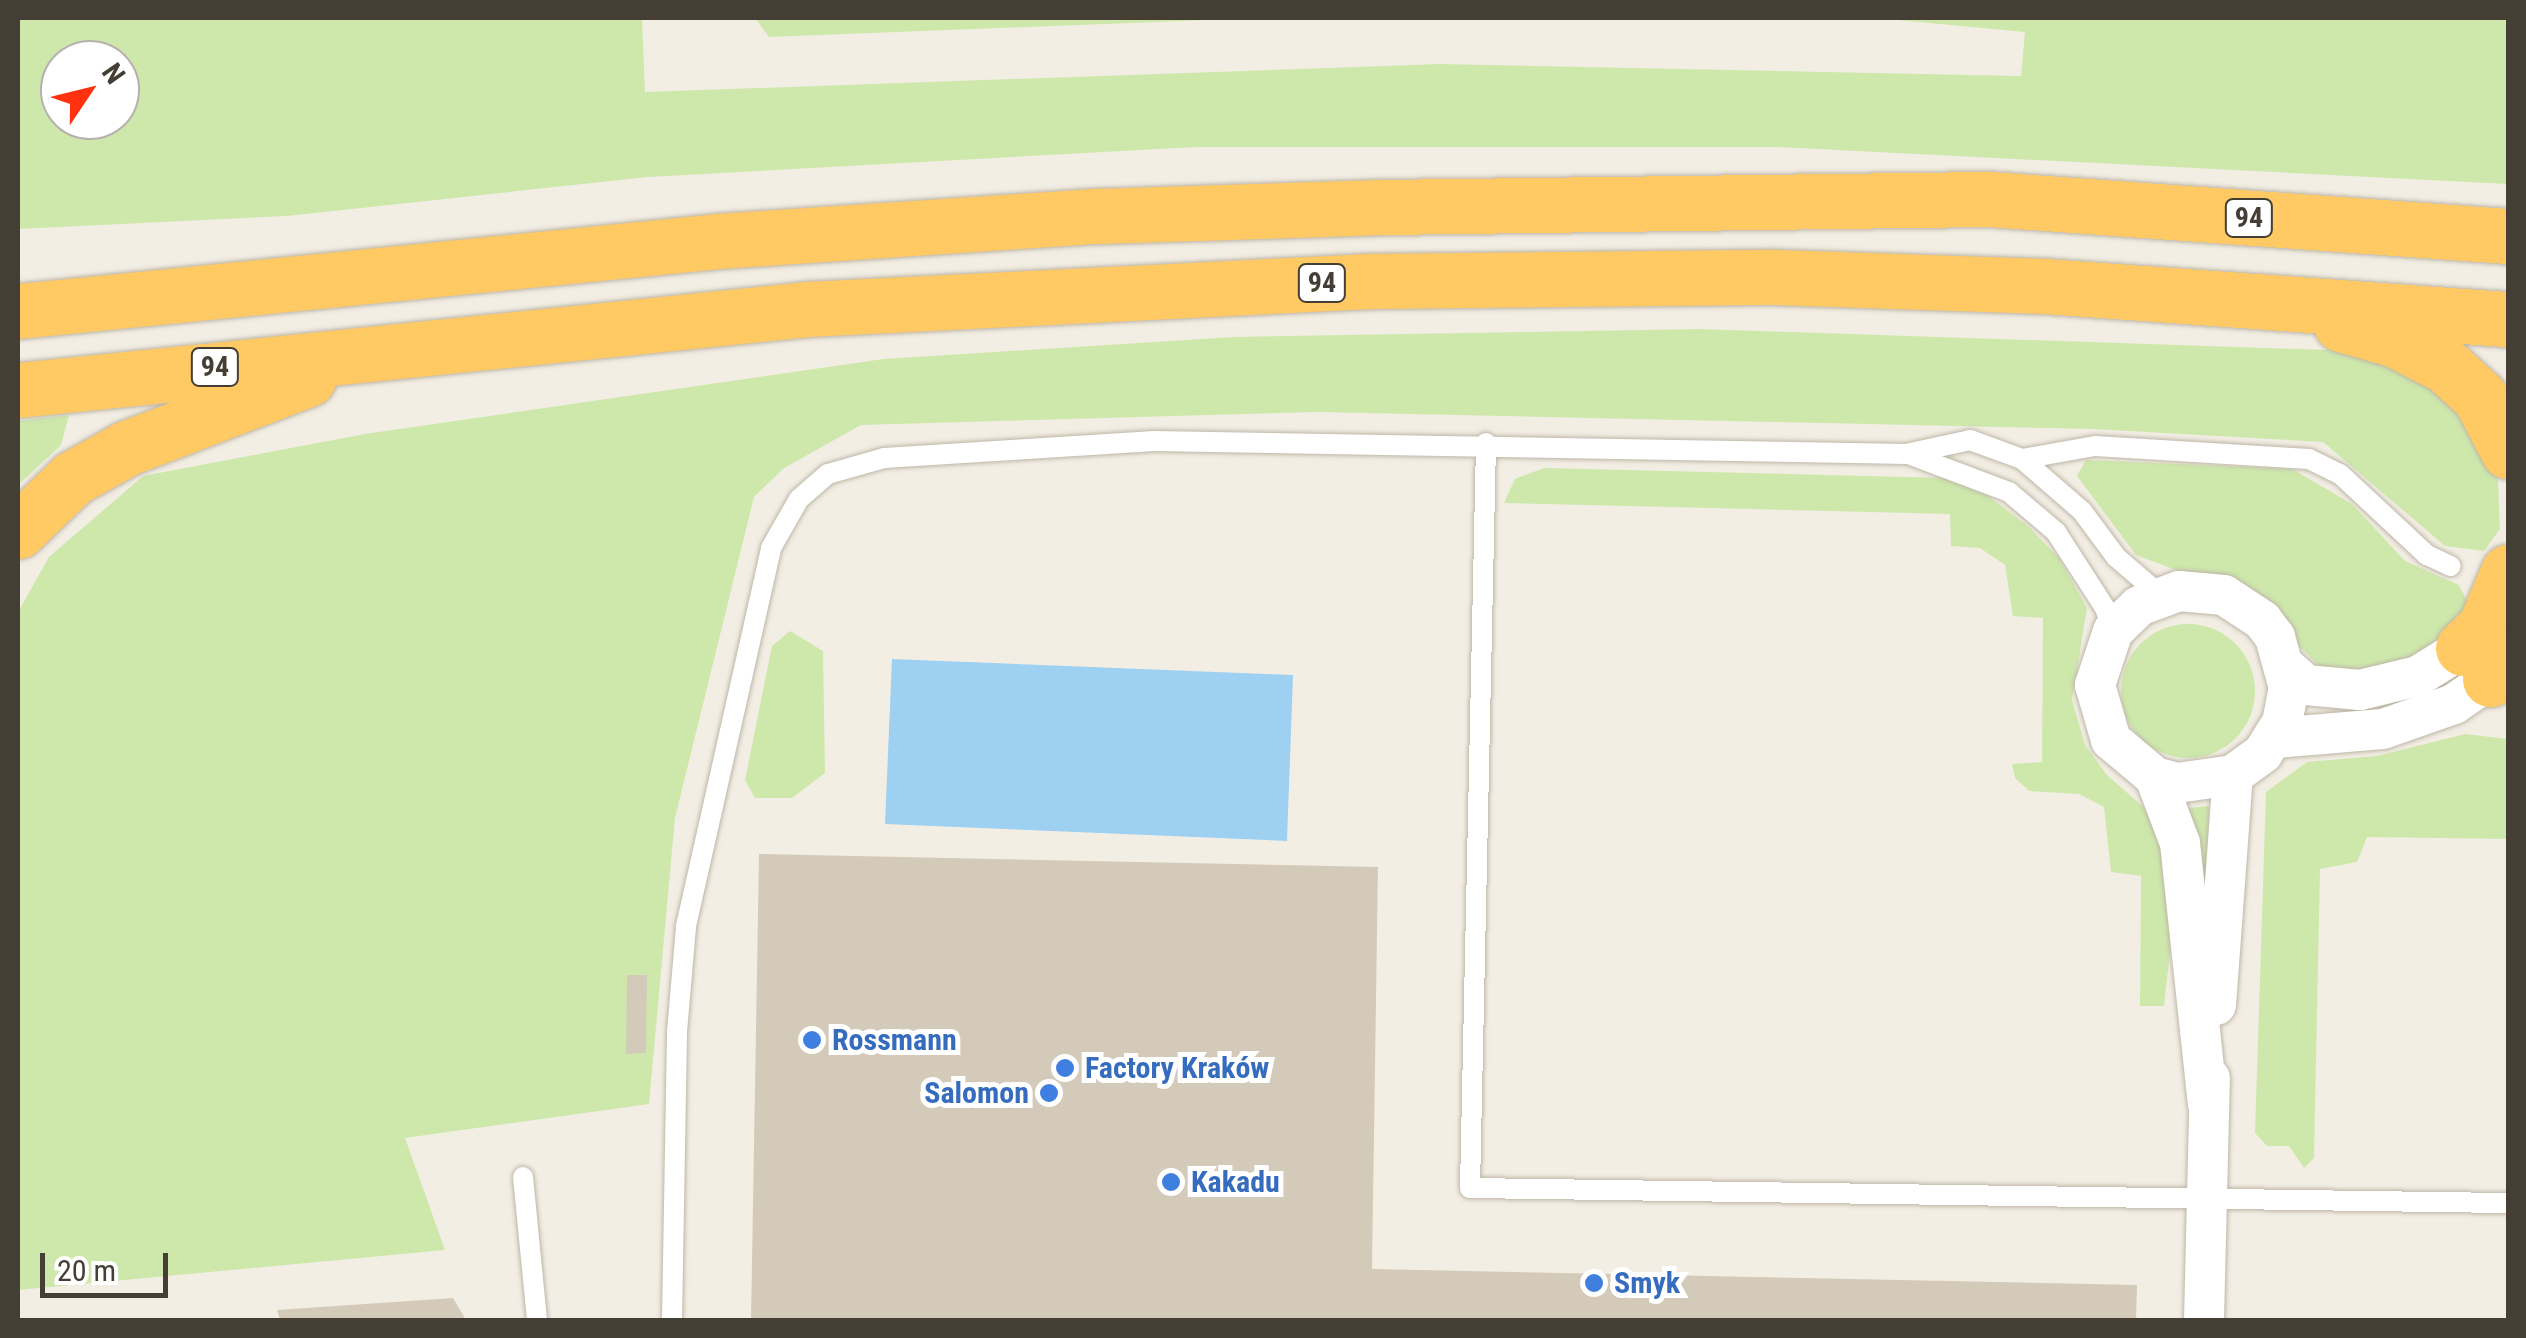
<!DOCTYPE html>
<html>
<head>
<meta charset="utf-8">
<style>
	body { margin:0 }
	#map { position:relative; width:2526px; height:1338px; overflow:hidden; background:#f3eee4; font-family:"Roboto Condensed",sans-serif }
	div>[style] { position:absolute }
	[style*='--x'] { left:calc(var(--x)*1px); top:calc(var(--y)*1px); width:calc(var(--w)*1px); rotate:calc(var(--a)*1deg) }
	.green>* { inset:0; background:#cee8ac }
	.round { border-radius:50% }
	.water>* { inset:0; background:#9ed0f2 }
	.building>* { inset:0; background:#d4caba }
	.roads { filter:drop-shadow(0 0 2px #beb6a7) drop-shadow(0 0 2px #beb6a7) }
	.lane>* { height:20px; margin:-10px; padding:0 10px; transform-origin:10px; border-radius:10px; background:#fff }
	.street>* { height:40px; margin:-20px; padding:0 20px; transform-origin:20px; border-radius:20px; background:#fff }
	.highway>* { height:55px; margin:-27.5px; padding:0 27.5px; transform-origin:27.5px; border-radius:27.5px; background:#ffc963 }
	.dots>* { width:28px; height:28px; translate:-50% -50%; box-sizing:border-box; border:5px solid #fff; border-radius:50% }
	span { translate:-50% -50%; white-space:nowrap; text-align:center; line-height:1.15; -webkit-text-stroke:10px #fff; paint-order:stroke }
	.shield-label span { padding:2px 8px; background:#fff; border:2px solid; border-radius:8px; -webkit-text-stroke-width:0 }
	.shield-label { font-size:28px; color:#453e34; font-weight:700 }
	.shop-label { font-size:30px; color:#366cbe; font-weight:700 }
	.left { translate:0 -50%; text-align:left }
	.right { translate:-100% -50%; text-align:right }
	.frame { position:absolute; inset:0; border:20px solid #453e34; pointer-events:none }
	.north { position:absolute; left:40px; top:40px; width:100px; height:100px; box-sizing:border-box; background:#fff; border:2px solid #b5b2ae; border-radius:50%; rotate:55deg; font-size:28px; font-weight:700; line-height:40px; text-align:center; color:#453e34 }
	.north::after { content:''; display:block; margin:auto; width:35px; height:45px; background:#ff310f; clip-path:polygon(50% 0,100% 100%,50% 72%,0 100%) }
	.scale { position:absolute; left:40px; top:1253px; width:128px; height:45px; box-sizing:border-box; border:5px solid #453e34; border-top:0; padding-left:12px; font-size:30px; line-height:35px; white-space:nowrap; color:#453e34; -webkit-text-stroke:8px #fff; paint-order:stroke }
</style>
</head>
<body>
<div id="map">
	<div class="green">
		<i style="clip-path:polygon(evenodd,18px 18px,642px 18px,645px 92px,1440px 64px,2021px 76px,2025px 32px,1876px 18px,2508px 18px,2508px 184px,1778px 147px,1196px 147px,648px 177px,287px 216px,18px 229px,18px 18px,60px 60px,120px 60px,120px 120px,60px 120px,60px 60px)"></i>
		<i style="clip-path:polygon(755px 18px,1259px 18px,769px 37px)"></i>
		<i style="clip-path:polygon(1700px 329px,2389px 352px,2460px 401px,2498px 480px,2500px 529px,2484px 551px,2445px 546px,2323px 442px,2093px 429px,1317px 412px,861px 425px,784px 468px,754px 497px,675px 818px,649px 1104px,405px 1138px,445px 1250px,18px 1290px,18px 612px,49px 557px,143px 476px,365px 434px,883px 359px,1233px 337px)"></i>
		<i style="clip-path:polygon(69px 415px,61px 445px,18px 485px,18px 421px)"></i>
		<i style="clip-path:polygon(2086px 460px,2292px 469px,2352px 504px,2405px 561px,2459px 585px,2470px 607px,2425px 652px,2380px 670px,2320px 667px,2295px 642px,2184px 573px,2136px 555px,2077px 476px)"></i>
		<i style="clip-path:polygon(1544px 468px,1947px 478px,1988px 496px,2028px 526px,2059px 558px,2087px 608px,2072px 700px,2085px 745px,2107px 775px,2157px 819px,2173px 925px,2164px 1006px,2140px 1006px,2141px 876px,2111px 872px,2104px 807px,2079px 794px,2029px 791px,2015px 778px,2012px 764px,2042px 762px,2043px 618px,2013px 616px,2005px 565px,1980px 548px,1951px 546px,1950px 514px,1504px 503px,1515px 479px)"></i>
		<i class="round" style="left:2121px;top:624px;width:134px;height:134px"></i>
		<i style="clip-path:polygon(790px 631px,823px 651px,825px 773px,792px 798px,755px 798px,745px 780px,772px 646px)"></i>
		<i style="clip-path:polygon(2465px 734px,2508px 739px,2508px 839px,2367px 837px,2357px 862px,2320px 869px,2314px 1158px,2304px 1168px,2289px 1146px,2267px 1146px,2255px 1133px,2266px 792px,2307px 762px,2377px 756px)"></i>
		<i style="clip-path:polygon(2209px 806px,2208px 896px,2201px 895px,2189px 808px)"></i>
	</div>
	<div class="water">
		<i style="clip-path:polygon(892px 659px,1293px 675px,1287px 841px,885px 824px)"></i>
	</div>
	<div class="building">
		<i style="clip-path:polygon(759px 854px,1378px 867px,1372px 1269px,2137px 1285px,2136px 1320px,751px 1320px)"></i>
		<i style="clip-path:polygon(627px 975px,647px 975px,646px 1053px,626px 1054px)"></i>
		<i style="clip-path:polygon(453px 1298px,466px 1320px,280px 1320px,277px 1310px)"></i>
	</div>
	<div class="roads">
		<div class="lane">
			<i style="--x:1486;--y:443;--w:745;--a:91.23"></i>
			<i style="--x:1470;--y:1188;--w:1038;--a:0.83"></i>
			<i style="--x:1908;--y:454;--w:108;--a:20.6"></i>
			<i style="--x:2009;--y:492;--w:62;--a:40.4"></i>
			<i style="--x:2056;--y:532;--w:90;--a:57.2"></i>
			<i style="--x:2105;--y:608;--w:24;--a:71"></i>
			<i style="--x:2022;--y:459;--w:74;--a:-10.1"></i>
			<i style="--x:2095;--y:446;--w:214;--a:3.5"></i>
			<i style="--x:2309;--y:459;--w:34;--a:26"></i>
			<i style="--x:2340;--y:474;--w:119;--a:43"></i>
			<i style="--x:2427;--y:555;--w:26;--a:25"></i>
			<i style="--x:523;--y:1177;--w:144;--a:84.4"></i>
			<i style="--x:672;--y:1320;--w:288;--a:-89"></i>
			<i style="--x:677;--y:1032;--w:106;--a:-85.1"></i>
			<i style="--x:686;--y:926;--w:387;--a:-77.3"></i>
			<i style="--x:771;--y:548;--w:56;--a:-60.3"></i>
			<i style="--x:799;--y:499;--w:38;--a:-41"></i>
			<i style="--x:828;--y:474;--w:58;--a:-15.9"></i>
			<i style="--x:884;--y:458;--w:271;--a:-3.6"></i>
			<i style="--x:1154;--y:441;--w:752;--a:0.99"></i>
			<i style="--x:1906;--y:454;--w:66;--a:-12.3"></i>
			<i style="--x:1970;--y:440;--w:55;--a:20.1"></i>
			<i style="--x:2022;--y:459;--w:79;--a:40.9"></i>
			<i style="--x:2082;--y:511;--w:57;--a:53.5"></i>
			<i style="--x:2116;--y:557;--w:58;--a:40.8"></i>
		</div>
		<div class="street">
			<i style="--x:2287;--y:668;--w:25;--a:42"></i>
			<i style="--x:2306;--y:685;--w:54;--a:5.3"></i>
			<i style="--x:2360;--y:690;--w:60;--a:-13.6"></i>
			<i style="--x:2418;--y:676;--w:53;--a:-31.9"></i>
			<i style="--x:2275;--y:738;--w:108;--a:-4.8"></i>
			<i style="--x:2383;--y:729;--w:75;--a:-19.4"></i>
			<i style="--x:2454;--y:704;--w:44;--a:-34.8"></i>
			<i style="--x:2155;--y:777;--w:23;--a:15"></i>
			<i style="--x:2177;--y:783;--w:57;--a:-8.1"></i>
			<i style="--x:2233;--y:775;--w:37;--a:-36"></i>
			<i style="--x:2263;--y:753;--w:36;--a:-58"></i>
			<i style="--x:2282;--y:723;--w:36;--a:-79"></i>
			<i style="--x:2289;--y:688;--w:53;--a:-105.4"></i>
			<i style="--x:2275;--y:637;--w:21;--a:-127"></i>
			<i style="--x:2262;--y:620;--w:45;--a:-146.7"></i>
			<i style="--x:2224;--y:595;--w:45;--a:-174.9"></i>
			<i style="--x:2179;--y:591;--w:43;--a:159.4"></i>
			<i style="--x:2139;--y:606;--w:36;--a:136"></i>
			<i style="--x:2113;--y:631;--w:57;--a:108.4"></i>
			<i style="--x:2095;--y:685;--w:57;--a:73.8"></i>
			<i style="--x:2111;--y:740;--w:57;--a:40.1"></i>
			<i style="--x:2155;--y:777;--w:71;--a:69.3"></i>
			<i style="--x:2180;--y:843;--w:262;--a:83.9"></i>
			<i style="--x:2216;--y:1005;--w:231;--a:-85.8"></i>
			<i style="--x:2204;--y:1320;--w:242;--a:-88.6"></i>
		</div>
		<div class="highway">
			<i style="--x:18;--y:311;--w:703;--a:-5.71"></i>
			<i style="--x:718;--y:241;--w:382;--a:-3.8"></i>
			<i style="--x:1099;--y:216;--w:283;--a:-1.8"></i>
			<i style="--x:1382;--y:207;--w:607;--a:-0.76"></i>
			<i style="--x:1989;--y:199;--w:520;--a:4.08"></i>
			<i style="--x:2341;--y:324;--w:57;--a:16.2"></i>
			<i style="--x:2396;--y:340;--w:56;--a:27.5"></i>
			<i style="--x:2446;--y:366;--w:46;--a:42.4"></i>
			<i style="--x:2480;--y:397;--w:61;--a:62.6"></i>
			<i style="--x:18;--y:390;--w:793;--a:-5.86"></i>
			<i style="--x:807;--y:309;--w:563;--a:-2.85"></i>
			<i style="--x:1369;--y:281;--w:406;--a:-0.6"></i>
			<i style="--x:1775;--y:277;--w:270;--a:1.9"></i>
			<i style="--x:2045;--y:286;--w:464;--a:4.1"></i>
			<i style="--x:18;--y:531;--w:76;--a:-43.9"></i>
			<i style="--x:73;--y:478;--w:62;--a:-29.1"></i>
			<i style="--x:127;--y:448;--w:194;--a:-20.9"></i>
			<i style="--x:2463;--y:648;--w:30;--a:-44"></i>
			<i style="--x:2485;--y:627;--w:60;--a:-67.3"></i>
			<i style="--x:2490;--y:679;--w:29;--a:-52"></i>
		</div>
	</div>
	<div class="dots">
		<i style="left:812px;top:1040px;background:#3f7fe0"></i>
		<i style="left:1065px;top:1068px;background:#3f7fe0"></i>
		<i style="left:1049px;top:1093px;background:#3f7fe0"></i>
		<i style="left:1171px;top:1182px;background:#3f7fe0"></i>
		<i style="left:1594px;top:1283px;background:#3f7fe0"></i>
	</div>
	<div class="shield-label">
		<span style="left:2249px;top:218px">94</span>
		<span style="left:1322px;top:283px">94</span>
		<span style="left:215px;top:367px">94</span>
	</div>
	<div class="shop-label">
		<span class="left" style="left:832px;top:1040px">Rossmann</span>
		<span class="left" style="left:1085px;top:1068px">Factory Kraków</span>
		<span class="right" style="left:1029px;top:1093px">Salomon</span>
		<span class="left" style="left:1191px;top:1182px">Kakadu</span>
		<span class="left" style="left:1614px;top:1283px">Smyk</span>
	</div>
	<div class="frame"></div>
	<div class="north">N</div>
	<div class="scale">20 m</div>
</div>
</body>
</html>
